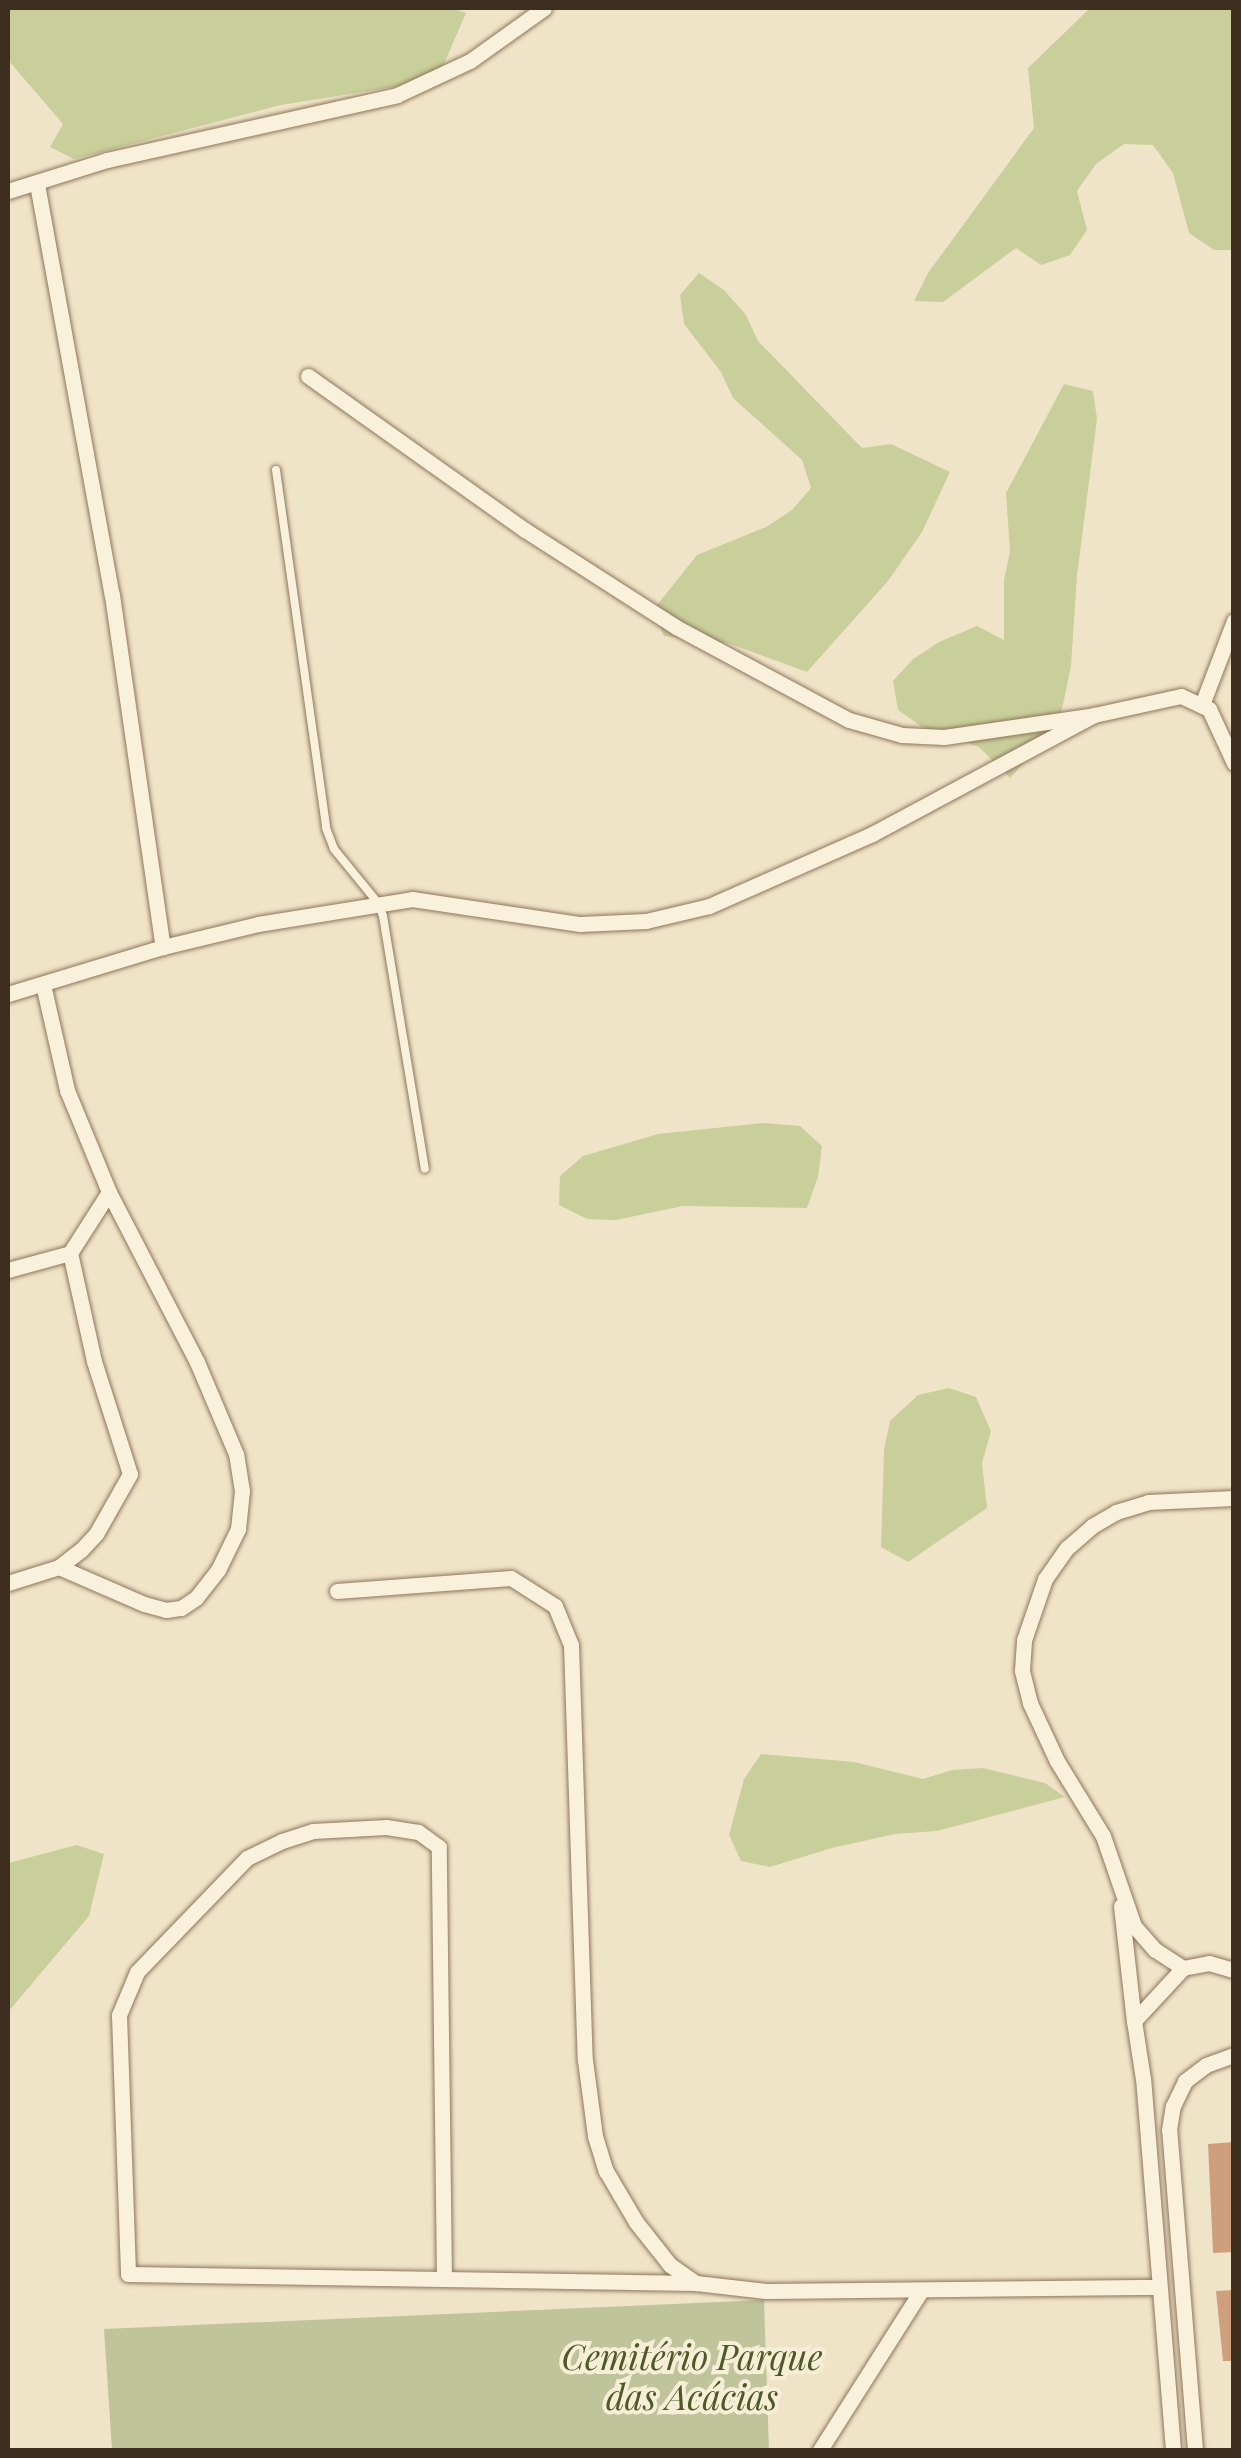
<!DOCTYPE html>
<html>
<head>
<meta charset="utf-8">
<style>
	body { margin:0 }
	#map { position:relative; width:1241px; height:2458px; overflow:hidden; background:#f0e4c8; font-family:"Playfair Display",serif }
	div>[style] { position:absolute }
	[style*='--x'] { left:calc(var(--x)*1px); top:calc(var(--y)*1px); width:calc(var(--w)*1px); rotate:calc(var(--a)*1deg) }
	.green>* { inset:0; background:#c9cf9b }
	.cemetery>* { inset:0; background:#bfc49a }
	.building>* { inset:0; background:#cf9f7d }
	.roads { filter:drop-shadow(0 0 2px #8d765c) drop-shadow(0 0 2px #8d765c) }
	.service>* { height:8px; margin:-4px; padding:0 4px; transform-origin:4px; border-radius:4px; background:#faf1dc }
	.minor>* { height:15px; margin:-7.5px; padding:0 7.5px; transform-origin:7.5px; border-radius:7.5px; background:#faf1dc }
	span { translate:-50% -50%; white-space:nowrap; text-align:center; line-height:1.15; -webkit-text-stroke:8px #f7eed8; paint-order:stroke }
	.park-label { font-size:35px; color:#4d5a26; font-style:italic }
	.frame { position:absolute; inset:0; border:10px solid #3d2e20; pointer-events:none }
</style>
</head>
<body>
<div id="map">
	<div class="green">
		<i style="clip-path:polygon(8px 8px,451px 8px,466px 13px,437px 80px,281px 105px,74px 159px,50px 147px,63px 124px,8px 60px)"></i>
		<i style="clip-path:polygon(1090px 8px,1231px 8px,1233px 250px,1214px 250px,1189px 233px,1173px 173px,1153px 145px,1124px 144px,1096px 164px,1077px 191px,1087px 230px,1070px 255px,1041px 265px,1016px 248px,943px 302px,914px 301px,928px 273px,1034px 128px,1028px 68px)"></i>
		<i style="clip-path:polygon(699px 273px,724px 290px,746px 315px,758px 341px,862px 448px,891px 444px,950px 472px,922px 532px,888px 581px,807px 672px,728px 643px,664px 636px,653px 610px,697px 555px,766px 527px,792px 510px,811px 488px,802px 460px,733px 398px,721px 372px,684px 324px,680px 295px)"></i>
		<i style="clip-path:polygon(1064px 384px,1093px 391px,1097px 419px,1077px 576px,1071px 666px,1059px 724px,1010px 778px,979px 747px,922px 727px,898px 710px,893px 681px,913px 659px,939px 642px,977px 626px,1004px 640px,1004px 580px,1010px 551px,1006px 493px)"></i>
		<i style="clip-path:polygon(763px 1123px,800px 1126px,822px 1146px,818px 1177px,807px 1208px,683px 1206px,616px 1220px,587px 1219px,559px 1205px,560px 1176px,583px 1156px,658px 1134px)"></i>
		<i style="clip-path:polygon(949px 1388px,976px 1397px,991px 1431px,982px 1463px,987px 1508px,908px 1562px,881px 1547px,884px 1450px,890px 1421px,918px 1395px)"></i>
		<i style="clip-path:polygon(761px 1754px,854px 1762px,923px 1779px,952px 1770px,983px 1768px,1045px 1783px,1065px 1797px,937px 1831px,895px 1834px,832px 1848px,770px 1867px,741px 1861px,729px 1835px,744px 1779px)"></i>
		<i style="clip-path:polygon(77px 1845px,104px 1854px,89px 1916px,8px 2012px,8px 1863px)"></i>
	</div>
	<div class="cemetery">
		<i style="clip-path:polygon(764px 2300px,769px 2450px,112px 2450px,104px 2329px)"></i>
	</div>
	<div class="building">
		<i style="clip-path:polygon(1234px 2142px,1234px 2252px,1213px 2253px,1208px 2144px)"></i>
		<i style="clip-path:polygon(1234px 2290px,1234px 2361px,1223px 2361px,1216px 2291px)"></i>
	</div>
	<div class="roads">
		<div class="service">
			<i style="--x:276;--y:470;--w:361;--a:82"></i>
			<i style="--x:326;--y:828;--w:22;--a:69"></i>
			<i style="--x:334;--y:849;--w:70;--a:50.8"></i>
			<i style="--x:378;--y:903;--w:14;--a:69"></i>
			<i style="--x:383;--y:916;--w:256;--a:80.6"></i>
		</div>
		<div class="minor">
			<i style="--x:37;--y:184;--w:418;--a:79.7"></i>
			<i style="--x:112;--y:595;--w:356;--a:81.8"></i>
			<i style="--x:8;--y:191;--w:104;--a:-17.4"></i>
			<i style="--x:107;--y:160;--w:297;--a:-12.6"></i>
			<i style="--x:397;--y:95;--w:81;--a:-25"></i>
			<i style="--x:470;--y:61;--w:91;--a:-35.6"></i>
			<i style="--x:308;--y:376;--w:266;--a:35.4"></i>
			<i style="--x:525;--y:530;--w:179;--a:32.7"></i>
			<i style="--x:676;--y:627;--w:196;--a:28.3"></i>
			<i style="--x:849;--y:720;--w:55;--a:15.8"></i>
			<i style="--x:902;--y:735;--w:42;--a:2.7"></i>
			<i style="--x:944;--y:737;--w:152;--a:-8.3"></i>
			<i style="--x:1094;--y:715;--w:89;--a:-12.3"></i>
			<i style="--x:1181;--y:696;--w:31;--a:25"></i>
			<i style="--x:1209;--y:709;--w:60;--a:65.2"></i>
			<i style="--x:1203;--y:702;--w:87;--a:-69.1"></i>
			<i style="--x:8;--y:994;--w:162;--a:-16.9"></i>
			<i style="--x:163;--y:947;--w:98;--a:-13.6"></i>
			<i style="--x:258;--y:924;--w:156;--a:-9.2"></i>
			<i style="--x:412;--y:899;--w:170;--a:8.5"></i>
			<i style="--x:580;--y:924;--w:66;--a:-2.6"></i>
			<i style="--x:646;--y:921;--w:65;--a:-13.4"></i>
			<i style="--x:709;--y:906;--w:178;--a:-23.8"></i>
			<i style="--x:872;--y:834;--w:252;--a:-28.2"></i>
			<i style="--x:8;--y:1270;--w:64;--a:-15.3"></i>
			<i style="--x:70;--y:1253;--w:72;--a:-57.4"></i>
			<i style="--x:109;--y:1192;--w:110;--a:-112.4"></i>
			<i style="--x:67;--y:1090;--w:109;--a:-102.8"></i>
			<i style="--x:59;--y:1567;--w:93;--a:23.5"></i>
			<i style="--x:144;--y:1604;--w:23;--a:15"></i>
			<i style="--x:166;--y:1610;--w:15;--a:-8"></i>
			<i style="--x:181;--y:1608;--w:18;--a:-34"></i>
			<i style="--x:196;--y:1598;--w:36;--a:-52"></i>
			<i style="--x:218;--y:1570;--w:46;--a:-64"></i>
			<i style="--x:238;--y:1529;--w:38;--a:-84"></i>
			<i style="--x:242;--y:1491;--w:37;--a:-99"></i>
			<i style="--x:236;--y:1454;--w:100;--a:-113"></i>
			<i style="--x:197;--y:1362;--w:191;--a:-117.4"></i>
			<i style="--x:8;--y:1583;--w:53;--a:-17.4"></i>
			<i style="--x:59;--y:1567;--w:28;--a:-38"></i>
			<i style="--x:81;--y:1550;--w:22;--a:-47"></i>
			<i style="--x:96;--y:1534;--w:69;--a:-60.5"></i>
			<i style="--x:130;--y:1474;--w:119;--a:-107.7"></i>
			<i style="--x:94;--y:1361;--w:111;--a:-102.5"></i>
			<i style="--x:337;--y:1591;--w:174;--a:-4.3"></i>
			<i style="--x:511;--y:1578;--w:52;--a:32.5"></i>
			<i style="--x:555;--y:1606;--w:42;--a:67.7"></i>
			<i style="--x:571;--y:1645;--w:415;--a:88.1"></i>
			<i style="--x:585;--y:2060;--w:77;--a:82.5"></i>
			<i style="--x:595;--y:2136;--w:37;--a:73"></i>
			<i style="--x:606;--y:2171;--w:59;--a:59.5"></i>
			<i style="--x:636;--y:2222;--w:55;--a:51.7"></i>
			<i style="--x:670;--y:2265;--w:32;--a:35"></i>
			<i style="--x:1121;--y:1906;--w:116;--a:83.6"></i>
			<i style="--x:1183;--y:1968;--w:33;--a:-147"></i>
			<i style="--x:1155;--y:1950;--w:32;--a:-131"></i>
			<i style="--x:1134;--y:1926;--w:95;--a:-109"></i>
			<i style="--x:1103;--y:1836;--w:88;--a:-121.5"></i>
			<i style="--x:1057;--y:1761;--w:64;--a:-115"></i>
			<i style="--x:1030;--y:1703;--w:34;--a:-104"></i>
			<i style="--x:1022;--y:1670;--w:30;--a:-86"></i>
			<i style="--x:1024;--y:1640;--w:65;--a:-71"></i>
			<i style="--x:1045;--y:1579;--w:38;--a:-55"></i>
			<i style="--x:1067;--y:1548;--w:33;--a:-41"></i>
			<i style="--x:1092;--y:1526;--w:28;--a:-30"></i>
			<i style="--x:1116;--y:1512;--w:34;--a:-17"></i>
			<i style="--x:1148;--y:1502;--w:86;--a:-2.7"></i>
			<i style="--x:444;--y:2279;--w:432;--a:-90.7"></i>
			<i style="--x:439;--y:1847;--w:26;--a:-144"></i>
			<i style="--x:418;--y:1832;--w:32;--a:-171"></i>
			<i style="--x:386;--y:1827;--w:73;--a:176.9"></i>
			<i style="--x:313;--y:1831;--w:33;--a:162"></i>
			<i style="--x:282;--y:1841;--w:39;--a:154"></i>
			<i style="--x:247;--y:1858;--w:158;--a:134"></i>
			<i style="--x:137;--y:1972;--w:47;--a:112.7"></i>
			<i style="--x:119;--y:2015;--w:259;--a:88"></i>
			<i style="--x:128;--y:2274;--w:568;--a:0.91"></i>
			<i style="--x:696;--y:2283;--w:70;--a:6.5"></i>
			<i style="--x:766;--y:2291;--w:393;--a:-0.6"></i>
			<i style="--x:820;--y:2450;--w:188;--a:-57.6"></i>
			<i style="--x:1173;--y:2450;--w:372;--a:-94.6"></i>
			<i style="--x:1143;--y:2079;--w:59;--a:-98.8"></i>
			<i style="--x:1134;--y:2021;--w:72;--a:-47.2"></i>
			<i style="--x:1183;--y:1968;--w:26;--a:-11"></i>
			<i style="--x:1209;--y:1963;--w:26;--a:16"></i>
			<i style="--x:1195;--y:2450;--w:321;--a:-94.6"></i>
			<i style="--x:1169;--y:2130;--w:24;--a:-81"></i>
			<i style="--x:1173;--y:2106;--w:28;--a:-64"></i>
			<i style="--x:1185;--y:2081;--w:26;--a:-37"></i>
			<i style="--x:1206;--y:2065;--w:30;--a:-20"></i>
		</div>
	</div>
	<div class="park-label">
		<span style="left:692px;top:2376px">Cemitério Parque<br>das Acácias</span>
	</div>
	<div class="frame"></div>
</div>
</body>
</html>
